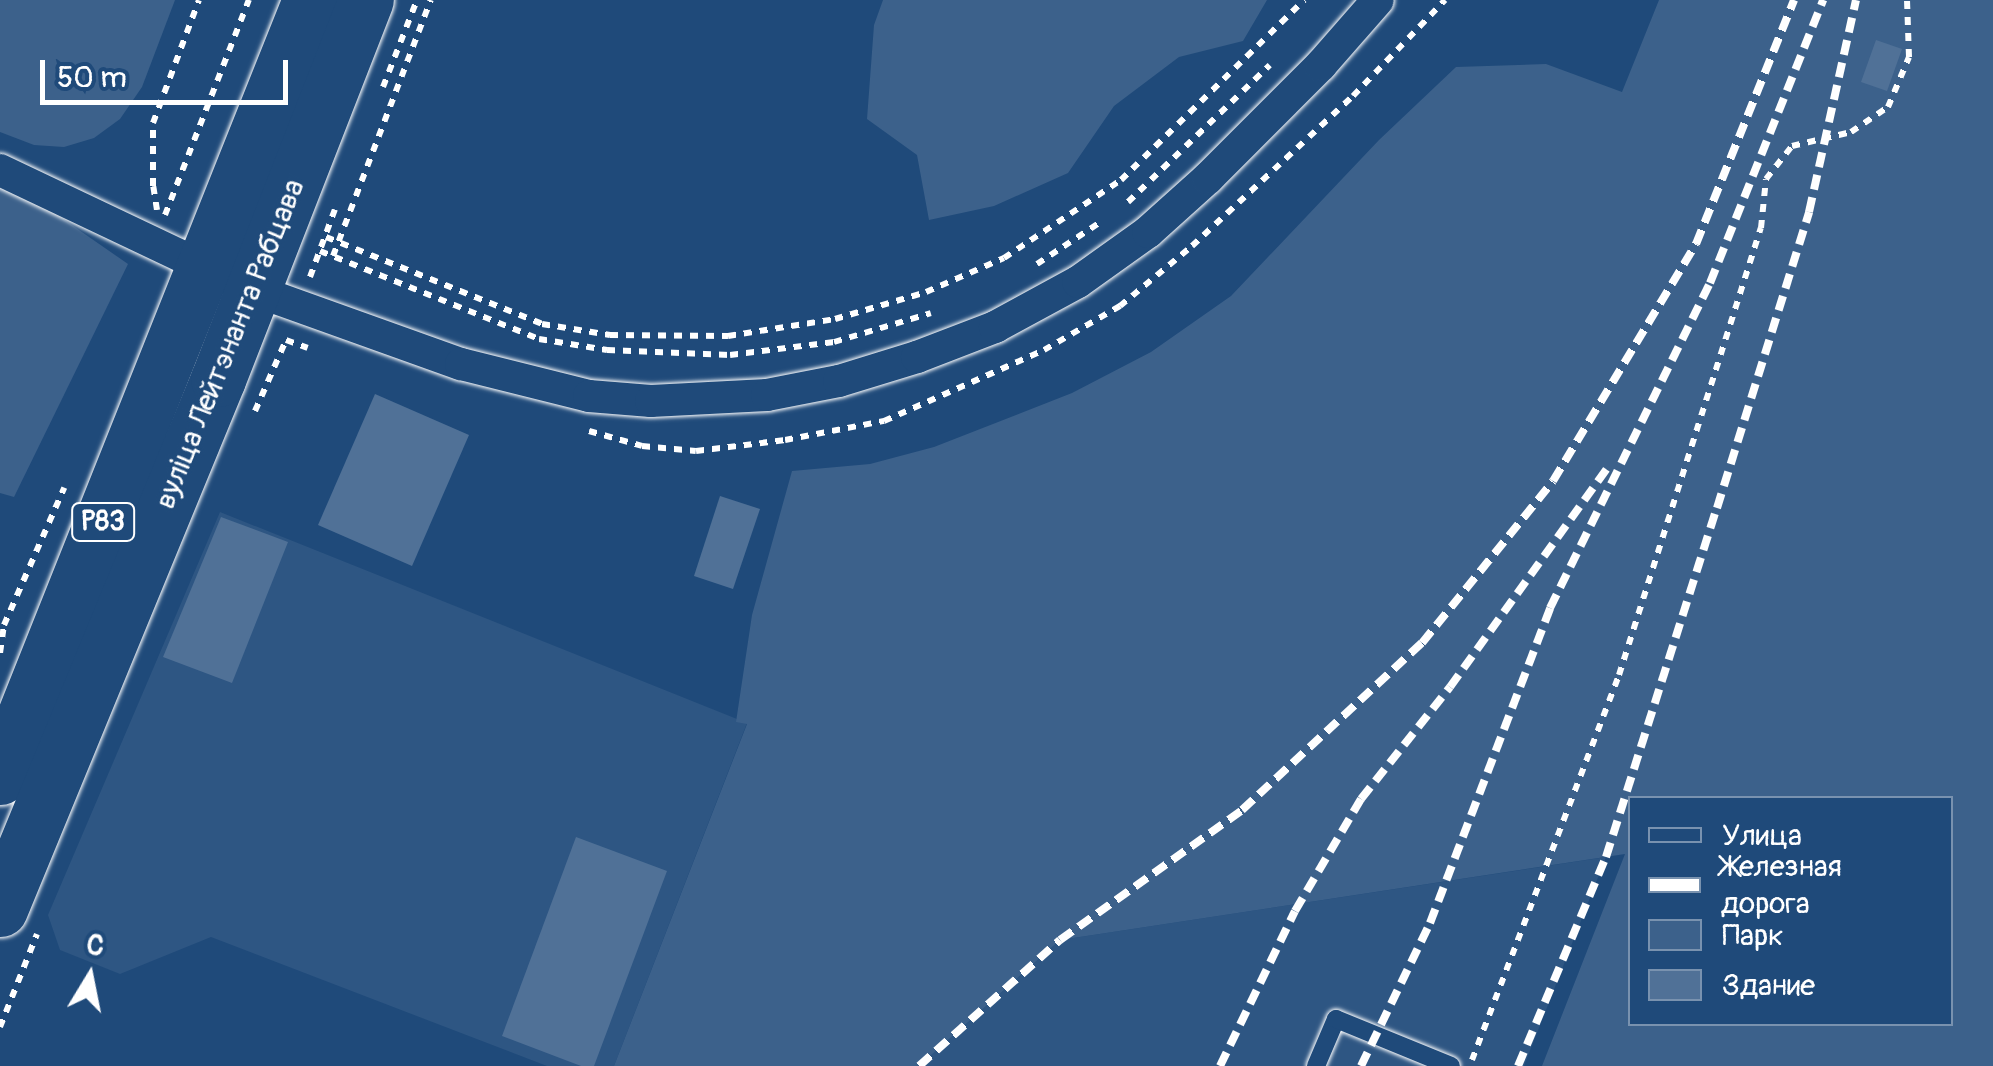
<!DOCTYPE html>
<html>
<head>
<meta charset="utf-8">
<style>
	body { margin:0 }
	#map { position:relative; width:1993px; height:1066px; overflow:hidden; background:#1f4a7a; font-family:Pangolin,sans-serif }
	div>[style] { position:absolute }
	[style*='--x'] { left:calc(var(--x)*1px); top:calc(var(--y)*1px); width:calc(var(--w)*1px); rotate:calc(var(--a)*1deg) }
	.built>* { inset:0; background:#2e5683 }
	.green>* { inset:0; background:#3c618b }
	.building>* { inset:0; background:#507197 }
	.path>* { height:6px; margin-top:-3px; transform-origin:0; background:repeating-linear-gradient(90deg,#fff 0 8px,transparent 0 16px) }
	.roads { filter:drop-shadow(0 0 2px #fff) drop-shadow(0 0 2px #fff) }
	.service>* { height:18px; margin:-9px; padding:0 9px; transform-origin:9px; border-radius:9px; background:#1f4a7a }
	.minor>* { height:32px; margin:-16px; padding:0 16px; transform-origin:16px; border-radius:16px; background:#1f4a7a }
	.trunk>* { height:55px; margin:-27.5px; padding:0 27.5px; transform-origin:27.5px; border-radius:27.5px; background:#1f4a7a }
	.rail>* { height:8px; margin-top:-4px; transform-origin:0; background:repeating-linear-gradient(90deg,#fff 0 15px,transparent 0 23px) }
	span { translate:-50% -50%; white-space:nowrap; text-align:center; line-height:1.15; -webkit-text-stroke:9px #1f4a7a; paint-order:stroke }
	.shield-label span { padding:2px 8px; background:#1f4a7a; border:2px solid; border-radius:8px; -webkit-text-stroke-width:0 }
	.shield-label { font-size:28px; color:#fff; font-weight:700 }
	.street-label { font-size:30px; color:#fff }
	.legend { position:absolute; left:1628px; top:796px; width:325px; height:230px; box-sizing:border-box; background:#1f4a7a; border:2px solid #7992af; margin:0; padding:12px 18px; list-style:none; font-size:30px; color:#fff }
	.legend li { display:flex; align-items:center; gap:20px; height:50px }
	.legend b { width:50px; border:2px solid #7992af }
	.north { position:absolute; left:40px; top:926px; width:100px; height:100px; -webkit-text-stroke:8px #1f4a7a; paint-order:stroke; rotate:10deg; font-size:28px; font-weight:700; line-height:40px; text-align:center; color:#fff }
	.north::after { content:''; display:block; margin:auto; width:35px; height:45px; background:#fff; clip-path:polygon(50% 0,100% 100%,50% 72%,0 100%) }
	.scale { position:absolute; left:40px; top:60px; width:248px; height:45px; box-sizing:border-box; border:5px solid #fff; border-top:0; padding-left:12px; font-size:30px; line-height:35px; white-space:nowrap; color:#fff; -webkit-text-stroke:8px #1f4a7a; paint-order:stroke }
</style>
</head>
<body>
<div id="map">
	<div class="built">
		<i style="clip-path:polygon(220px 512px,747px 723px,614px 1066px,547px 1066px,211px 937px,120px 974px,60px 950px,48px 915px)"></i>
		<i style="clip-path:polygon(1606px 857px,1524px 1066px,919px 1066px,1060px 940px)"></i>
	</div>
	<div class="green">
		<i style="clip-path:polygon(0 0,175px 0,142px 87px,120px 119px,94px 138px,64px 147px,34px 145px,0 132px)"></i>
		<i style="clip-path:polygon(883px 0,1267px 0,1243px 41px,1179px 57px,1114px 106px,1068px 173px,994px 206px,929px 220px,917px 155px,867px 119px,874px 25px)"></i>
		<i style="clip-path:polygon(evenodd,1659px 0,1993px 0,1993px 1066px,1542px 1066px,1625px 854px,1060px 940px,919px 1066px,614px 1066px,747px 724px,736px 722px,752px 615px,792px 471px,870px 464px,934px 447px,1072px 393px,1151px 352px,1231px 296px,1379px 140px,1456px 67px,1546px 64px,1622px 92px,1659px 0,1630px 798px,1950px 798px,1950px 1024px,1630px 1024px,1630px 798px)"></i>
		<i style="clip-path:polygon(0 183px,30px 196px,128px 264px,14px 497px,0 493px)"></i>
	</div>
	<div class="building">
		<i style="clip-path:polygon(1876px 40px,1902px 49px,1887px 91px,1861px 82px)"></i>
		<i style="clip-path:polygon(375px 394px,469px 435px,412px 566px,318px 525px)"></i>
		<i style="clip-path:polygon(720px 496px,760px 509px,733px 589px,694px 576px)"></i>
		<i style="clip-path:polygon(221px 517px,288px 542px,232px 683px,163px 657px)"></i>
		<i style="clip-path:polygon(576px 837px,667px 871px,594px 1066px,581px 1066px,502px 1036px)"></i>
	</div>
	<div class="path">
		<i style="--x:383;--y:87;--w:93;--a:-68.7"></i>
		<i style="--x:1128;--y:202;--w:197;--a:-44"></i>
		<i style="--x:157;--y:210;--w:24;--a:-99"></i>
		<i style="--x:153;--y:186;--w:63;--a:-90"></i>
		<i style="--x:153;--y:123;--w:131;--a:-69.5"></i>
		<i style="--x:165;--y:215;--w:231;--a:-68.7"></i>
		<i style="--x:326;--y:237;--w:233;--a:21.9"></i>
		<i style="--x:542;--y:324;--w:69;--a:9.2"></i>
		<i style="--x:610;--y:335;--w:118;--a:0.5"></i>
		<i style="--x:728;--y:336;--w:108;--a:-9"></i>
		<i style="--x:835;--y:319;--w:95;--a:-16.5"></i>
		<i style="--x:926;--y:292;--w:85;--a:-23.6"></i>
		<i style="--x:1004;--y:258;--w:141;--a:-33.7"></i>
		<i style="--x:1121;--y:180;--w:257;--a:-44.5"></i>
		<i style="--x:320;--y:251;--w:236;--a:21.9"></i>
		<i style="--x:539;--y:339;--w:69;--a:9.2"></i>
		<i style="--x:607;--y:350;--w:123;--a:2.3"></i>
		<i style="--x:730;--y:355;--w:105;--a:-7.1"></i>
		<i style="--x:834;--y:342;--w:101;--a:-16.6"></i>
		<i style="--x:333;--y:256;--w:274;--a:-69.1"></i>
		<i style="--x:1037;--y:264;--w:78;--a:-33.5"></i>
		<i style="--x:310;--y:277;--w:72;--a:-69.8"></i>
		<i style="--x:286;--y:340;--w:23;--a:20"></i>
		<i style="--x:255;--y:411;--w:77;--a:-66.4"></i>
		<i style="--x:589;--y:431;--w:55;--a:15.8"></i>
		<i style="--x:642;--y:446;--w:54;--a:5.3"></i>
		<i style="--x:696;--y:451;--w:90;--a:-7"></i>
		<i style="--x:785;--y:440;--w:101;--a:-10.9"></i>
		<i style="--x:884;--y:421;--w:175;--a:-23.9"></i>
		<i style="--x:1044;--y:350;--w:88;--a:-30.1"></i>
		<i style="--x:1120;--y:306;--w:94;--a:-39.8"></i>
		<i style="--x:1192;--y:246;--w:220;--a:-43"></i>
		<i style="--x:1353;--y:96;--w:133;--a:-46.2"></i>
		<i style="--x:0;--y:653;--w:28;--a:-82"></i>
		<i style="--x:4;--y:625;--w:150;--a:-66.3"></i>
		<i style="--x:0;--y:1027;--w:100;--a:-68.3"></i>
		<i style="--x:1472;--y:1060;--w:412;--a:-69.1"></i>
		<i style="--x:1619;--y:675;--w:469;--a:-72.4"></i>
		<i style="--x:1761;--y:228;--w:49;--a:-84.2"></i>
		<i style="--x:1766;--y:179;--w:42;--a:-51.8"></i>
		<i style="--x:1792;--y:146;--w:61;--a:-13.3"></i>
		<i style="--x:1851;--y:132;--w:45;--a:-34"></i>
		<i style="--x:1888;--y:107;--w:54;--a:-67.2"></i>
		<i style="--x:1909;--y:57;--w:57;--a:-92"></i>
	</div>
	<div class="roads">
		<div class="service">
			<i style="--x:1316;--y:1066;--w:51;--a:-66.9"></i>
			<i style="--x:1336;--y:1019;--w:124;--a:22.2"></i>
		</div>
		<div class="minor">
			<i style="--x:0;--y:170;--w:278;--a:25.4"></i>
			<i style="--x:251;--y:289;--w:223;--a:19.7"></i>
			<i style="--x:461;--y:364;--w:132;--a:14"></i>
			<i style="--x:589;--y:396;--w:62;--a:4.6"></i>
			<i style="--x:651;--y:401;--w:116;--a:-3"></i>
			<i style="--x:767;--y:395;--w:73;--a:-11"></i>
			<i style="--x:839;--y:381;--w:82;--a:-17.1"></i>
			<i style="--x:917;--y:357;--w:84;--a:-21"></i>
			<i style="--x:995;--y:327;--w:94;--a:-28.5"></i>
			<i style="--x:1078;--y:282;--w:86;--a:-35.5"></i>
			<i style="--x:1148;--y:232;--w:81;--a:-42"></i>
			<i style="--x:1208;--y:178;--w:160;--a:-45"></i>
			<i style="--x:1321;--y:65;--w:86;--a:-48.8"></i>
		</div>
		<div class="trunk">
			<i style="--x:0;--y:777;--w:837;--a:-68.25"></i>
			<i style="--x:0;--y:909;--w:573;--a:-67.64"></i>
			<i style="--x:218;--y:379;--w:407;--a:-68.7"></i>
		</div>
	</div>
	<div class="rail">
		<i style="--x:919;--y:1066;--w:189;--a:-41.8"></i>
		<i style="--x:1060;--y:940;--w:224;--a:-35.5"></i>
		<i style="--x:1242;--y:810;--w:246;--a:-42.9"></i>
		<i style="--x:1422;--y:643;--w:208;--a:-51"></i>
		<i style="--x:1553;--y:481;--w:277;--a:-58.9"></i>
		<i style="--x:1696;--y:244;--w:263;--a:-68.1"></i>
		<i style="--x:1220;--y:1066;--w:172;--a:-64.2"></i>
		<i style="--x:1295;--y:911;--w:130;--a:-59.5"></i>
		<i style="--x:1361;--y:799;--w:143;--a:-51.5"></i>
		<i style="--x:1450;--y:687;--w:274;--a:-54.3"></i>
		<i style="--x:1361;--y:1066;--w:159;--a:-64.2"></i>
		<i style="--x:1430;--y:923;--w:337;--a:-69.1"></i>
		<i style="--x:1550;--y:608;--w:362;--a:-63.8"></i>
		<i style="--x:1710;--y:283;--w:305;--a:-68.2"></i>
		<i style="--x:1518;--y:1066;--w:227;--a:-67.2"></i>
		<i style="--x:1606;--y:857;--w:366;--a:-72.4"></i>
		<i style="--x:1717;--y:508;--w:310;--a:-72.7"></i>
		<i style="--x:1809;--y:212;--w:217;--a:-77.5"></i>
	</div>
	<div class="shield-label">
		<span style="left:103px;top:522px">Р83</span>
	</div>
	<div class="street-label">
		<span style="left:230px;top:344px;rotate:-68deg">вуліца Лейтэнанта Рабцава</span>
	</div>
	<ul class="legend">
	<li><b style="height:12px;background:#1f4a7a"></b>Улица</li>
	<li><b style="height:12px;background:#fff"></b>Железная дорога</li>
	<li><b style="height:28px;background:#3c618b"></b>Парк</li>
	<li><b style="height:28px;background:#507197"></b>Здание</li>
	</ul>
	<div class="north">С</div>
	<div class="scale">50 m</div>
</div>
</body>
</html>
